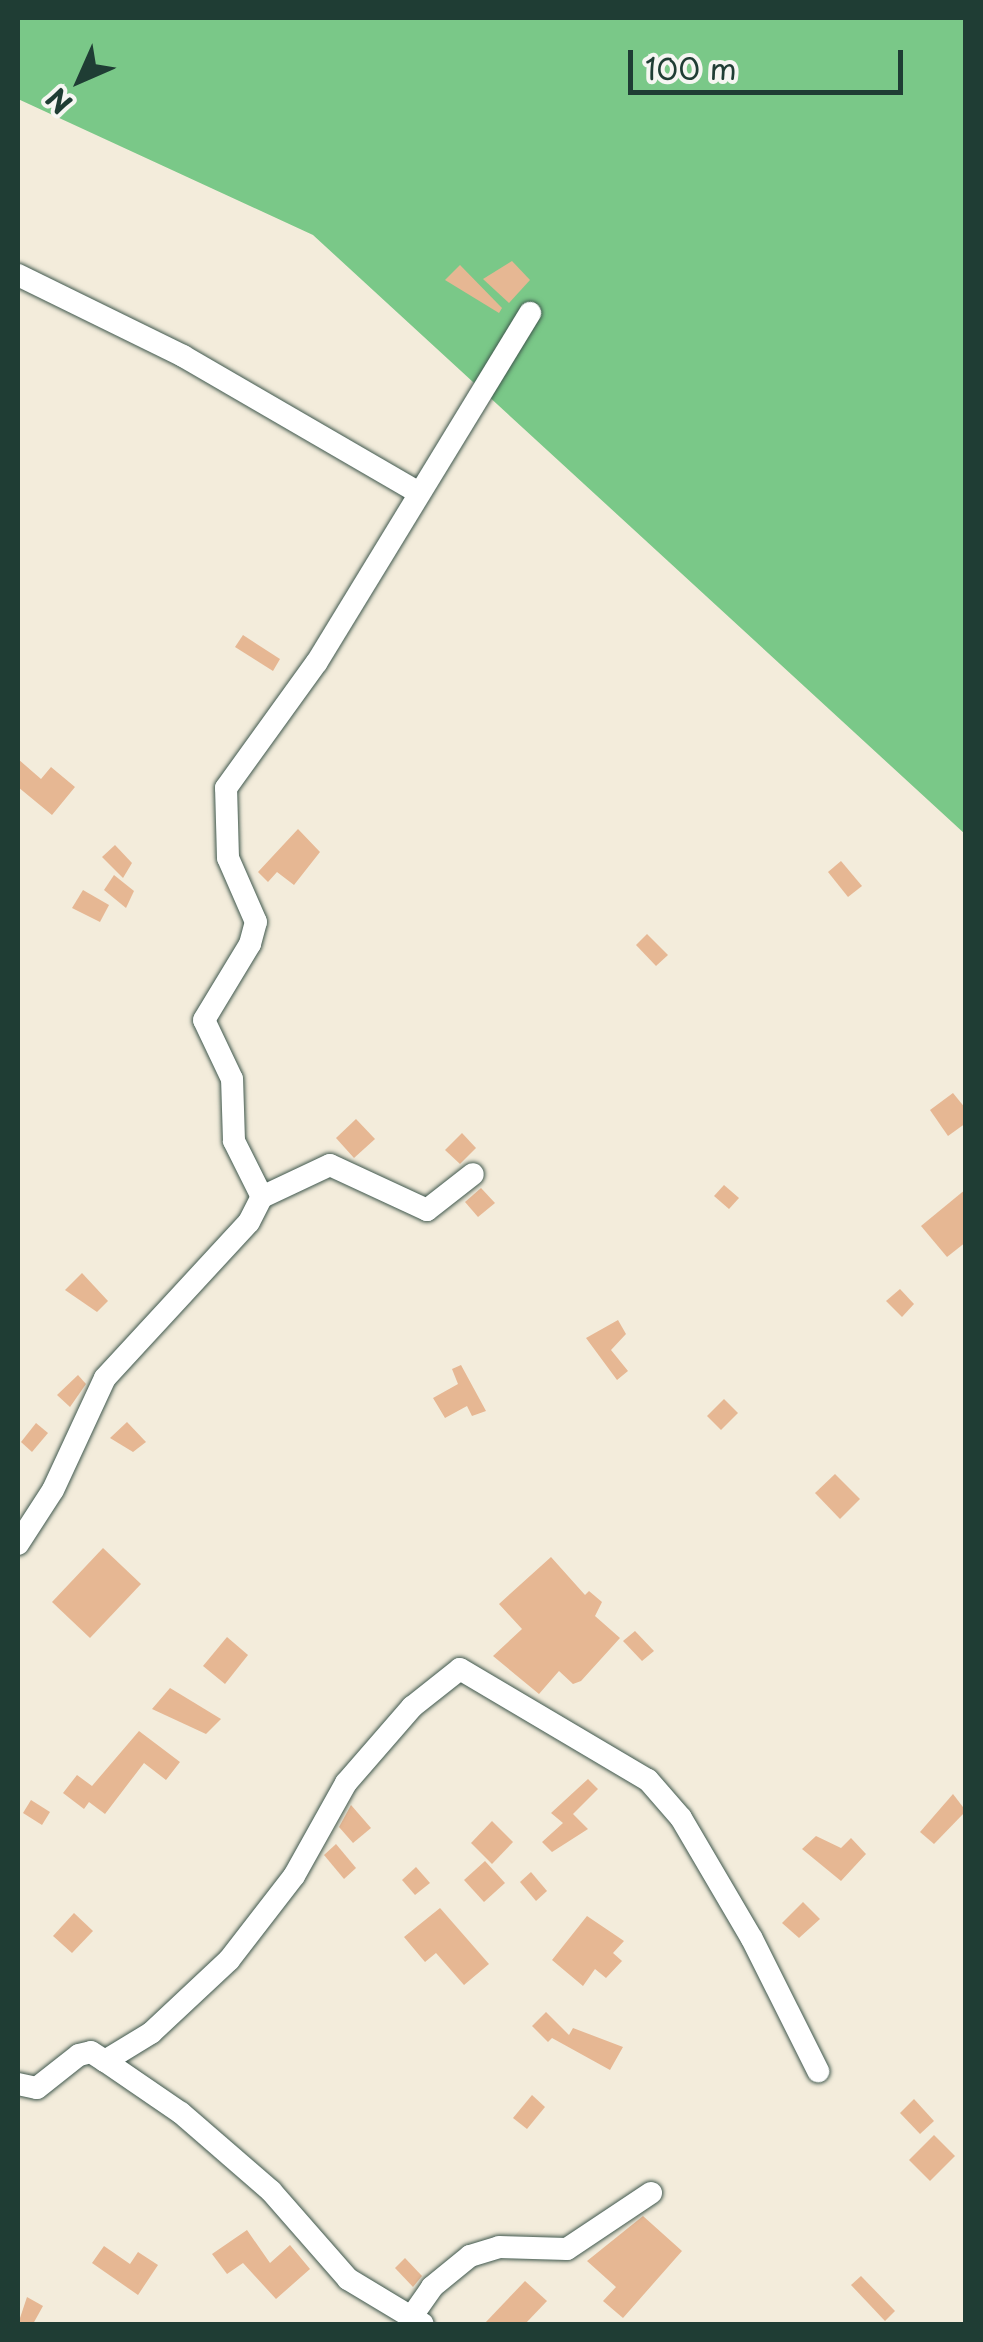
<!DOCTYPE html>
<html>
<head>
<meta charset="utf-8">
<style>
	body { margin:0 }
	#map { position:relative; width:983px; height:2342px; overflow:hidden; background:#f3ecdb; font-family:"Playpen Sans",sans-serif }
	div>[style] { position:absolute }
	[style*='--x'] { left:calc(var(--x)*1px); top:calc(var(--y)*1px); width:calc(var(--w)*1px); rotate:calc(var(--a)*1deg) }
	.green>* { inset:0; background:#7ac888 }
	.building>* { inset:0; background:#e6b793 }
	.roads { filter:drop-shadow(0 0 2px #3f574d) drop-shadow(0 0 2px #3f574d) }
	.street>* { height:22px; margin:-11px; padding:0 11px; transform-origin:11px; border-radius:11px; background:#fff }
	span { translate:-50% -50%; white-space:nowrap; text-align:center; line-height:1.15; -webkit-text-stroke:9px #f6f6f2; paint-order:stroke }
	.frame { position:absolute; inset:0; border:20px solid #1f3d34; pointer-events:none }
	.north { position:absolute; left:30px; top:30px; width:100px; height:100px; -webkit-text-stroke:8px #f6f6f2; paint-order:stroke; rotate:225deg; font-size:28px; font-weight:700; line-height:40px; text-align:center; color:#1f3d34 }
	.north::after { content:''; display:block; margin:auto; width:35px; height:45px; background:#1f3d34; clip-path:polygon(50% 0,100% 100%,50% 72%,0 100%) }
	.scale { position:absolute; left:628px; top:50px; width:275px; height:45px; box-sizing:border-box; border:5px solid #1f3d34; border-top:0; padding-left:12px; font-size:30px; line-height:35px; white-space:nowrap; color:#1f3d34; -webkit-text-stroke:8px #f6f6f2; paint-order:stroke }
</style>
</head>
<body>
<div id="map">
	<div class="green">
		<i style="clip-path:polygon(18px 18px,965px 18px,965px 834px,313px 235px,18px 99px)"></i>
	</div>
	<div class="building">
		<i style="clip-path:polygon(512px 261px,530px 280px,509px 303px,483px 279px)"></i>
		<i style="clip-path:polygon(460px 265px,502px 308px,499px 313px,445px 280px)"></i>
		<i style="clip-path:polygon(243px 635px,280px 659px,273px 671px,235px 647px)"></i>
		<i style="clip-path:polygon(18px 759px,41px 779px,51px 767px,75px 787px,52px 815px,18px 787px)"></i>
		<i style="clip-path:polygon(298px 829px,320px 852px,294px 885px,277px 872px,268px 882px,258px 872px)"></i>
		<i style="clip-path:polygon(115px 845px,132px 863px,123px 878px,102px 857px)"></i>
		<i style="clip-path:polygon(841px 861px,862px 886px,848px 897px,828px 872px)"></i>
		<i style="clip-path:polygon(114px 875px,134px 891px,126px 908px,104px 890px)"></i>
		<i style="clip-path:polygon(83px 890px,109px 905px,100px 922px,72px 908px)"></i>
		<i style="clip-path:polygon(647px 934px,668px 955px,656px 966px,636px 945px)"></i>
		<i style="clip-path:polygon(953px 1093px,966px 1109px,966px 1123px,948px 1136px,930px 1110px)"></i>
		<i style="clip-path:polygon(356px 1119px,375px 1139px,354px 1158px,336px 1138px)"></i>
		<i style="clip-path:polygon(462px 1133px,476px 1148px,460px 1164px,445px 1150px)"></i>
		<i style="clip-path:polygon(724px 1185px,739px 1198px,729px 1209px,714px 1196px)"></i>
		<i style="clip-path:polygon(481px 1188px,495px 1203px,478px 1217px,465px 1202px)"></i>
		<i style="clip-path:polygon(966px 1189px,966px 1242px,947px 1257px,921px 1226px)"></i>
		<i style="clip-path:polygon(82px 1273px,108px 1301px,97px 1312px,65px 1290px)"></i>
		<i style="clip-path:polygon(900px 1289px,914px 1304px,902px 1317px,886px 1301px)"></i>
		<i style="clip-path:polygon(618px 1320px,626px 1334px,611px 1350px,628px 1371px,617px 1380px,586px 1338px)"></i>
		<i style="clip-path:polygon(461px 1365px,486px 1411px,472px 1416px,467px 1406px,445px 1418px,433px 1398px,458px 1384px,452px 1369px)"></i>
		<i style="clip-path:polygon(78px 1375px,86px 1384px,70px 1407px,57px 1395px)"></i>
		<i style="clip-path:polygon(724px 1399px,738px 1413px,721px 1430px,707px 1416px)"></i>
		<i style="clip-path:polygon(127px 1422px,146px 1442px,133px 1452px,110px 1438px)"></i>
		<i style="clip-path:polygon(36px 1423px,48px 1433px,32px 1452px,21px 1442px)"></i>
		<i style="clip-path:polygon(835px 1474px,860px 1499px,840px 1519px,815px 1493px)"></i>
		<i style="clip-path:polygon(103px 1548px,141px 1584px,90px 1638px,52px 1602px)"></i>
		<i style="clip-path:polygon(551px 1557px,585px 1595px,589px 1591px,602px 1602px,595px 1616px,620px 1638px,581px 1681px,573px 1684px,559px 1671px,539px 1694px,493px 1656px,522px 1629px,499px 1604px)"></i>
		<i style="clip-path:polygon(635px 1631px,654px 1651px,642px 1661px,623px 1641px)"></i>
		<i style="clip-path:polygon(227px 1637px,248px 1655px,225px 1684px,203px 1666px)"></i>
		<i style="clip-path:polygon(170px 1688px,221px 1719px,206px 1734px,152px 1709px)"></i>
		<i style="clip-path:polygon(139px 1731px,180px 1762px,166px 1780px,144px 1763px,105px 1814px,89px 1802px,84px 1809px,63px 1793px,77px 1775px,92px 1786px)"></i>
		<i style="clip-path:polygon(588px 1779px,598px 1789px,573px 1814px,588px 1829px,552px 1852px,542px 1842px,563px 1823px,551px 1813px)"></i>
		<i style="clip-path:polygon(953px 1794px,966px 1811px,934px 1844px,920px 1832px)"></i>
		<i style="clip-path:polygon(31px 1800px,50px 1812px,42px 1825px,23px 1813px)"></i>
		<i style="clip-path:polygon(351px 1805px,371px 1828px,353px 1843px,339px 1827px)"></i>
		<i style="clip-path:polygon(492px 1821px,513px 1842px,492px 1864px,471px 1843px)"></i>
		<i style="clip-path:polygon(816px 1836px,841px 1848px,851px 1838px,866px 1854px,841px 1881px,802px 1849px)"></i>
		<i style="clip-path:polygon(336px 1844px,356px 1868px,344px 1879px,324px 1855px)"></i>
		<i style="clip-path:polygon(485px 1861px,505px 1883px,484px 1902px,464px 1880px)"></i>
		<i style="clip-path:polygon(416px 1867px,430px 1883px,415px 1895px,402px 1880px)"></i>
		<i style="clip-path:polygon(531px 1872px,547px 1891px,536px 1901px,520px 1882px)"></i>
		<i style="clip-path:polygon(803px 1902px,820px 1919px,799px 1938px,782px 1923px)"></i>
		<i style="clip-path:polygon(440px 1908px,489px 1964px,464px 1985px,436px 1953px,425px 1962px,404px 1937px)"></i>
		<i style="clip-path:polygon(74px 1913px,93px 1931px,72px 1953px,53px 1936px)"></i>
		<i style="clip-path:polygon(587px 1916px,624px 1941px,613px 1953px,622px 1961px,606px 1978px,595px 1969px,583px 1986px,552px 1960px)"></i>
		<i style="clip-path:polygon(546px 2012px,569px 2035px,573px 2028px,623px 2047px,610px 2070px,552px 2038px,548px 2042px,532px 2026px)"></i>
		<i style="clip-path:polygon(532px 2095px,545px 2107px,527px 2129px,513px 2118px)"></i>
		<i style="clip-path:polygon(914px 2099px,934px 2121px,920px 2134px,900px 2113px)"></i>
		<i style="clip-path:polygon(934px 2135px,955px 2156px,930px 2181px,909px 2160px)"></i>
		<i style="clip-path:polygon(643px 2216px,682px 2251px,623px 2318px,603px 2301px,616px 2287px,587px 2261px)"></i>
		<i style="clip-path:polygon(247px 2230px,270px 2263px,290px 2245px,310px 2269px,276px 2299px,243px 2263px,227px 2274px,212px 2254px)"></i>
		<i style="clip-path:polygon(104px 2246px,130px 2264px,138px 2252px,158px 2265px,138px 2295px,92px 2263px)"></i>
		<i style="clip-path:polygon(405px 2258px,422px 2276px,413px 2287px,395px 2268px)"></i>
		<i style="clip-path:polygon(861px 2276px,895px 2311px,885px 2321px,851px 2285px)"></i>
		<i style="clip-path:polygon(525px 2281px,547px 2301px,525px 2324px,484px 2324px)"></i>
		<i style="clip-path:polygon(27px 2297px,43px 2306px,33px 2324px,18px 2324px)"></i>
	</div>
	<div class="roads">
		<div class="street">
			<i style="--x:18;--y:275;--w:184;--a:26.1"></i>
			<i style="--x:183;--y:356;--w:272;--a:30.1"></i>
			<i style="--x:262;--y:1197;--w:75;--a:-25.2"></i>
			<i style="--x:330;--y:1165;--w:107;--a:24.9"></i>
			<i style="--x:427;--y:1210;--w:58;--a:-38"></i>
			<i style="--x:18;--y:1544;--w:64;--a:-57.1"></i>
			<i style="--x:53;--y:1490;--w:123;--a:-65.1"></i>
			<i style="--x:105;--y:1378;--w:212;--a:-47.3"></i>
			<i style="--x:249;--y:1222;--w:28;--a:-63"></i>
			<i style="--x:262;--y:1197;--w:63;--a:-116.6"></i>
			<i style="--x:234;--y:1141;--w:62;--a:-91.8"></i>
			<i style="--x:232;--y:1079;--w:65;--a:-115.4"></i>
			<i style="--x:204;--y:1020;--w:89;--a:-58.8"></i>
			<i style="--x:250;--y:944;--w:23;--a:-75"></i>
			<i style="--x:256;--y:922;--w:70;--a:-113.6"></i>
			<i style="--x:228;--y:858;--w:70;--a:-91.6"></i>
			<i style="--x:226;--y:788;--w:155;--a:-54.2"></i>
			<i style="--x:317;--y:662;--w:409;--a:-58.6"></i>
			<i style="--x:105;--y:2061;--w:54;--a:-31.3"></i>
			<i style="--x:151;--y:2033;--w:107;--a:-43.1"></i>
			<i style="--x:229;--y:1960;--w:106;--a:-52.3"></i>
			<i style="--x:294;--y:1876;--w:107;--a:-60.8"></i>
			<i style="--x:346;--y:1783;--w:101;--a:-49"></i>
			<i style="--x:412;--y:1707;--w:61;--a:-38.4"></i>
			<i style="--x:460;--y:1669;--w:218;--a:30.6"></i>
			<i style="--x:648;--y:1780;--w:50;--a:49"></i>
			<i style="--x:681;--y:1818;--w:140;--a:59.6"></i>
			<i style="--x:752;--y:1939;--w:148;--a:63.4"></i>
			<i style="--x:18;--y:2084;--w:19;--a:12"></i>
			<i style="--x:37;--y:2088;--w:53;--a:-38.2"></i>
			<i style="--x:79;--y:2055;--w:12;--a:-14"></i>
			<i style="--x:91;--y:2052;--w:17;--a:33"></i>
			<i style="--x:105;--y:2061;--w:92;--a:34.4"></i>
			<i style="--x:181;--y:2113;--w:119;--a:40.9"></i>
			<i style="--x:271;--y:2191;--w:117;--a:48.8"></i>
			<i style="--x:348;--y:2279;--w:87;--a:31"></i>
			<i style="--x:412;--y:2316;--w:35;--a:-55"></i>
			<i style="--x:432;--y:2287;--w:49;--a:-39.2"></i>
			<i style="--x:470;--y:2256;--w:30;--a:-17"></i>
			<i style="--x:499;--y:2247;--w:68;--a:1.7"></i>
			<i style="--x:567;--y:2249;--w:101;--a:-33.7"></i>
		</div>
	</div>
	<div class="frame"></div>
	<div class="north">N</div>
	<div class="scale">100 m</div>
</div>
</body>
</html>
